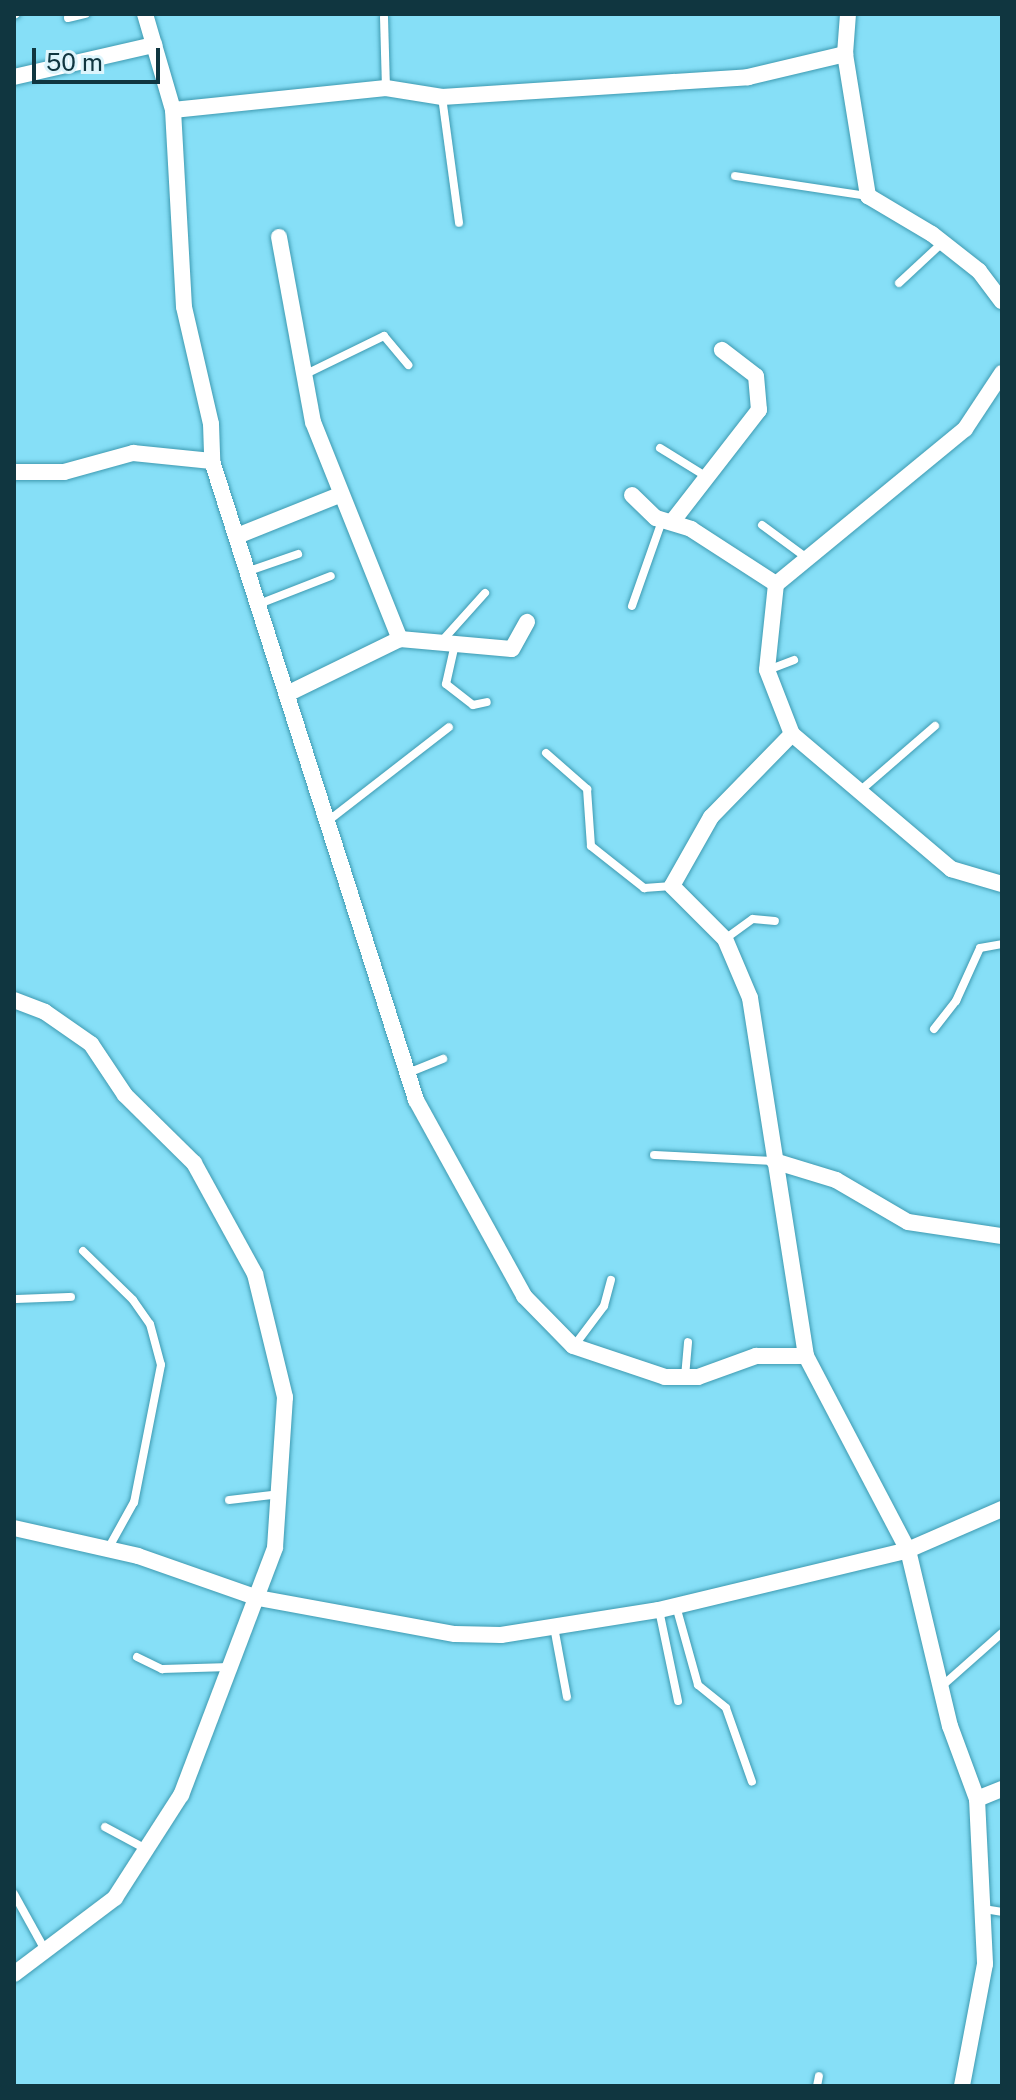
<!DOCTYPE html>
<html>
<head>
<meta charset="utf-8">
<style>
	body { margin:0 }
	#map { position:relative; width:1016px; height:2100px; overflow:hidden; background:#86dff7; font-family:"Public Sans",sans-serif }
	div>[style] { position:absolute }
	[style*='--x'] { left:calc(var(--x)*1px); top:calc(var(--y)*1px); width:calc(var(--w)*1px); rotate:calc(var(--a)*1deg) }
	.roads { filter:drop-shadow(0 0 2px #3e9ab1) drop-shadow(0 0 2px #3e9ab1) }
	.service>* { height:8px; margin:-4px; padding:0 4px; transform-origin:4px; border-radius:4px; background:#fff }
	.minor>* { height:16px; margin:-8px; padding:0 8px; transform-origin:8px; border-radius:8px; background:#fff }
	span { translate:-50% -50%; white-space:nowrap; text-align:center; line-height:1.15; -webkit-text-stroke:8px #ddf5fc; paint-order:stroke }
	.frame { position:absolute; inset:0; border:16px solid #103640; pointer-events:none }
	.scale { position:absolute; left:32px; top:48px; width:128px; height:36px; box-sizing:border-box; border:4px solid #103640; border-top:0; padding-left:10px; font-size:24px; line-height:28px; white-space:nowrap; color:#103640; -webkit-text-stroke:6px #ddf5fc; paint-order:stroke }
</style>
</head>
<body>
<div id="map">
	<div class="roads">
		<div class="service">
			<i style="--x:14;--y:15;--w:2;--a:-27"></i>
			<i style="--x:384;--y:17;--w:71;--a:88.4"></i>
			<i style="--x:68;--y:18;--w:18;--a:-13"></i>
			<i style="--x:442;--y:97;--w:127;--a:82.3"></i>
			<i style="--x:735;--y:176;--w:134;--a:8.6"></i>
			<i style="--x:899;--y:283;--w:59;--a:-42.9"></i>
			<i style="--x:306;--y:374;--w:87;--a:-26"></i>
			<i style="--x:384;--y:336;--w:38;--a:50"></i>
			<i style="--x:660;--y:448;--w:55;--a:31.7"></i>
			<i style="--x:762;--y:525;--w:56;--a:36.3"></i>
			<i style="--x:249;--y:571;--w:52;--a:-19.1"></i>
			<i style="--x:259;--y:604;--w:77;--a:-21.3"></i>
			<i style="--x:632;--y:606;--w:90;--a:-70.6"></i>
			<i style="--x:441;--y:642;--w:66;--a:-48.1"></i>
			<i style="--x:455;--y:644;--w:41;--a:102.7"></i>
			<i style="--x:446;--y:684;--w:34;--a:38"></i>
			<i style="--x:473;--y:705;--w:14;--a:-12"></i>
			<i style="--x:768;--y:670;--w:28;--a:-21"></i>
			<i style="--x:546;--y:753;--w:55;--a:41.3"></i>
			<i style="--x:587;--y:789;--w:57;--a:86"></i>
			<i style="--x:591;--y:846;--w:68;--a:38.4"></i>
			<i style="--x:644;--y:888;--w:28;--a:-4"></i>
			<i style="--x:861;--y:790;--w:98;--a:-40.9"></i>
			<i style="--x:328;--y:821;--w:153;--a:-37.8"></i>
			<i style="--x:725;--y:939;--w:34;--a:-36"></i>
			<i style="--x:753;--y:919;--w:22;--a:5"></i>
			<i style="--x:934;--y:1029;--w:36;--a:-52"></i>
			<i style="--x:956;--y:1001;--w:58;--a:-65.6"></i>
			<i style="--x:980;--y:948;--w:22;--a:-10"></i>
			<i style="--x:408;--y:1073;--w:38;--a:-22"></i>
			<i style="--x:654;--y:1155;--w:120;--a:2.9"></i>
			<i style="--x:83;--y:1251;--w:70;--a:44.4"></i>
			<i style="--x:133;--y:1300;--w:29;--a:55"></i>
			<i style="--x:150;--y:1324;--w:42;--a:75"></i>
			<i style="--x:161;--y:1365;--w:140;--a:101.1"></i>
			<i style="--x:134;--y:1502;--w:54;--a:119"></i>
			<i style="--x:14;--y:1299;--w:57;--a:-2"></i>
			<i style="--x:574;--y:1346;--w:50;--a:-53.1"></i>
			<i style="--x:604;--y:1306;--w:27;--a:-75"></i>
			<i style="--x:685;--y:1377;--w:35;--a:-85"></i>
			<i style="--x:229;--y:1500;--w:52;--a:-6.6"></i>
			<i style="--x:676;--y:1606;--w:82;--a:74.4"></i>
			<i style="--x:698;--y:1685;--w:36;--a:39"></i>
			<i style="--x:726;--y:1708;--w:78;--a:70.6"></i>
			<i style="--x:659;--y:1610;--w:93;--a:78.2"></i>
			<i style="--x:554;--y:1627;--w:71;--a:79.5"></i>
			<i style="--x:137;--y:1657;--w:28;--a:26"></i>
			<i style="--x:162;--y:1669;--w:68;--a:-1.7"></i>
			<i style="--x:943;--y:1685;--w:79;--a:-41.4"></i>
			<i style="--x:105;--y:1827;--w:47;--a:28.2"></i>
			<i style="--x:14;--y:1894;--w:64;--a:61"></i>
			<i style="--x:984;--y:1909;--w:18;--a:9"></i>
			<i style="--x:817;--y:2086;--w:10;--a:-79"></i>
		</div>
		<div class="minor">
			<i style="--x:145;--y:14;--w:100;--a:73.7"></i>
			<i style="--x:173;--y:110;--w:197;--a:86.8"></i>
			<i style="--x:184;--y:307;--w:120;--a:77"></i>
			<i style="--x:211;--y:424;--w:37;--a:88"></i>
			<i style="--x:212;--y:461;--w:671;--a:72.29"></i>
			<i style="--x:416;--y:1100;--w:224;--a:61.1"></i>
			<i style="--x:524;--y:1296;--w:70;--a:45.6"></i>
			<i style="--x:573;--y:1346;--w:97;--a:18.6"></i>
			<i style="--x:665;--y:1377;--w:33;--a:0"></i>
			<i style="--x:698;--y:1377;--w:62;--a:-19.9"></i>
			<i style="--x:756;--y:1356;--w:50;--a:0"></i>
			<i style="--x:848;--y:14;--w:40;--a:94.3"></i>
			<i style="--x:845;--y:54;--w:144;--a:80.8"></i>
			<i style="--x:868;--y:196;--w:74;--a:30.7"></i>
			<i style="--x:932;--y:234;--w:60;--a:38.2"></i>
			<i style="--x:979;--y:271;--w:38;--a:53"></i>
			<i style="--x:14;--y:77;--w:144;--a:-12.9"></i>
			<i style="--x:173;--y:110;--w:214;--a:-5.9"></i>
			<i style="--x:386;--y:88;--w:57;--a:9.1"></i>
			<i style="--x:442;--y:97;--w:307;--a:-3.7"></i>
			<i style="--x:748;--y:77;--w:100;--a:-13.3"></i>
			<i style="--x:279;--y:237;--w:188;--a:79.6"></i>
			<i style="--x:313;--y:422;--w:234;--a:68.2"></i>
			<i style="--x:1002;--y:373;--w:67;--a:123.5"></i>
			<i style="--x:965;--y:429;--w:244;--a:140.6"></i>
			<i style="--x:776;--y:584;--w:86;--a:96"></i>
			<i style="--x:767;--y:670;--w:69;--a:68.7"></i>
			<i style="--x:792;--y:734;--w:209;--a:40.3"></i>
			<i style="--x:951;--y:869;--w:53;--a:16.4"></i>
			<i style="--x:14;--y:472;--w:50;--a:0"></i>
			<i style="--x:64;--y:472;--w:72;--a:-15.4"></i>
			<i style="--x:133;--y:453;--w:79;--a:5.8"></i>
			<i style="--x:632;--y:495;--w:33;--a:44"></i>
			<i style="--x:656;--y:518;--w:37;--a:17"></i>
			<i style="--x:691;--y:529;--w:101;--a:32.9"></i>
			<i style="--x:672;--y:522;--w:142;--a:-52.2"></i>
			<i style="--x:759;--y:410;--w:34;--a:-95"></i>
			<i style="--x:756;--y:376;--w:43;--a:-142.6"></i>
			<i style="--x:237;--y:536;--w:108;--a:-21.8"></i>
			<i style="--x:287;--y:694;--w:126;--a:-26"></i>
			<i style="--x:400;--y:639;--w:112;--a:5.1"></i>
			<i style="--x:512;--y:649;--w:31;--a:-61"></i>
			<i style="--x:792;--y:734;--w:116;--a:134.3"></i>
			<i style="--x:711;--y:817;--w:79;--a:119.5"></i>
			<i style="--x:672;--y:886;--w:75;--a:45"></i>
			<i style="--x:725;--y:939;--w:64;--a:67"></i>
			<i style="--x:750;--y:998;--w:362;--a:81.1"></i>
			<i style="--x:806;--y:1356;--w:219;--a:62.3"></i>
			<i style="--x:908;--y:1550;--w:181;--a:76.6"></i>
			<i style="--x:950;--y:1726;--w:78;--a:69.7"></i>
			<i style="--x:977;--y:1799;--w:165;--a:87.2"></i>
			<i style="--x:985;--y:1964;--w:124;--a:100.7"></i>
			<i style="--x:14;--y:1000;--w:33;--a:21"></i>
			<i style="--x:45;--y:1012;--w:56;--a:34.8"></i>
			<i style="--x:91;--y:1044;--w:61;--a:56.3"></i>
			<i style="--x:125;--y:1095;--w:97;--a:44.6"></i>
			<i style="--x:194;--y:1163;--w:127;--a:61.2"></i>
			<i style="--x:255;--y:1274;--w:127;--a:76.3"></i>
			<i style="--x:285;--y:1397;--w:151;--a:93.8"></i>
			<i style="--x:275;--y:1548;--w:264;--a:110.8"></i>
			<i style="--x:181;--y:1795;--w:122;--a:122.7"></i>
			<i style="--x:115;--y:1898;--w:126;--a:143"></i>
			<i style="--x:774;--y:1161;--w:65;--a:17"></i>
			<i style="--x:836;--y:1180;--w:83;--a:30.3"></i>
			<i style="--x:908;--y:1222;--w:95;--a:8.5"></i>
			<i style="--x:14;--y:1528;--w:127;--a:12.7"></i>
			<i style="--x:138;--y:1556;--w:127;--a:19.3"></i>
			<i style="--x:258;--y:1598;--w:200;--a:10.4"></i>
			<i style="--x:455;--y:1634;--w:46;--a:1.2"></i>
			<i style="--x:501;--y:1635;--w:160;--a:-9"></i>
			<i style="--x:659;--y:1610;--w:256;--a:-13.5"></i>
			<i style="--x:908;--y:1550;--w:103;--a:-23.6"></i>
			<i style="--x:977;--y:1799;--w:27;--a:-22"></i>
		</div>
	</div>
	<div class="frame"></div>
	<div class="scale">50 m</div>
</div>
</body>
</html>
